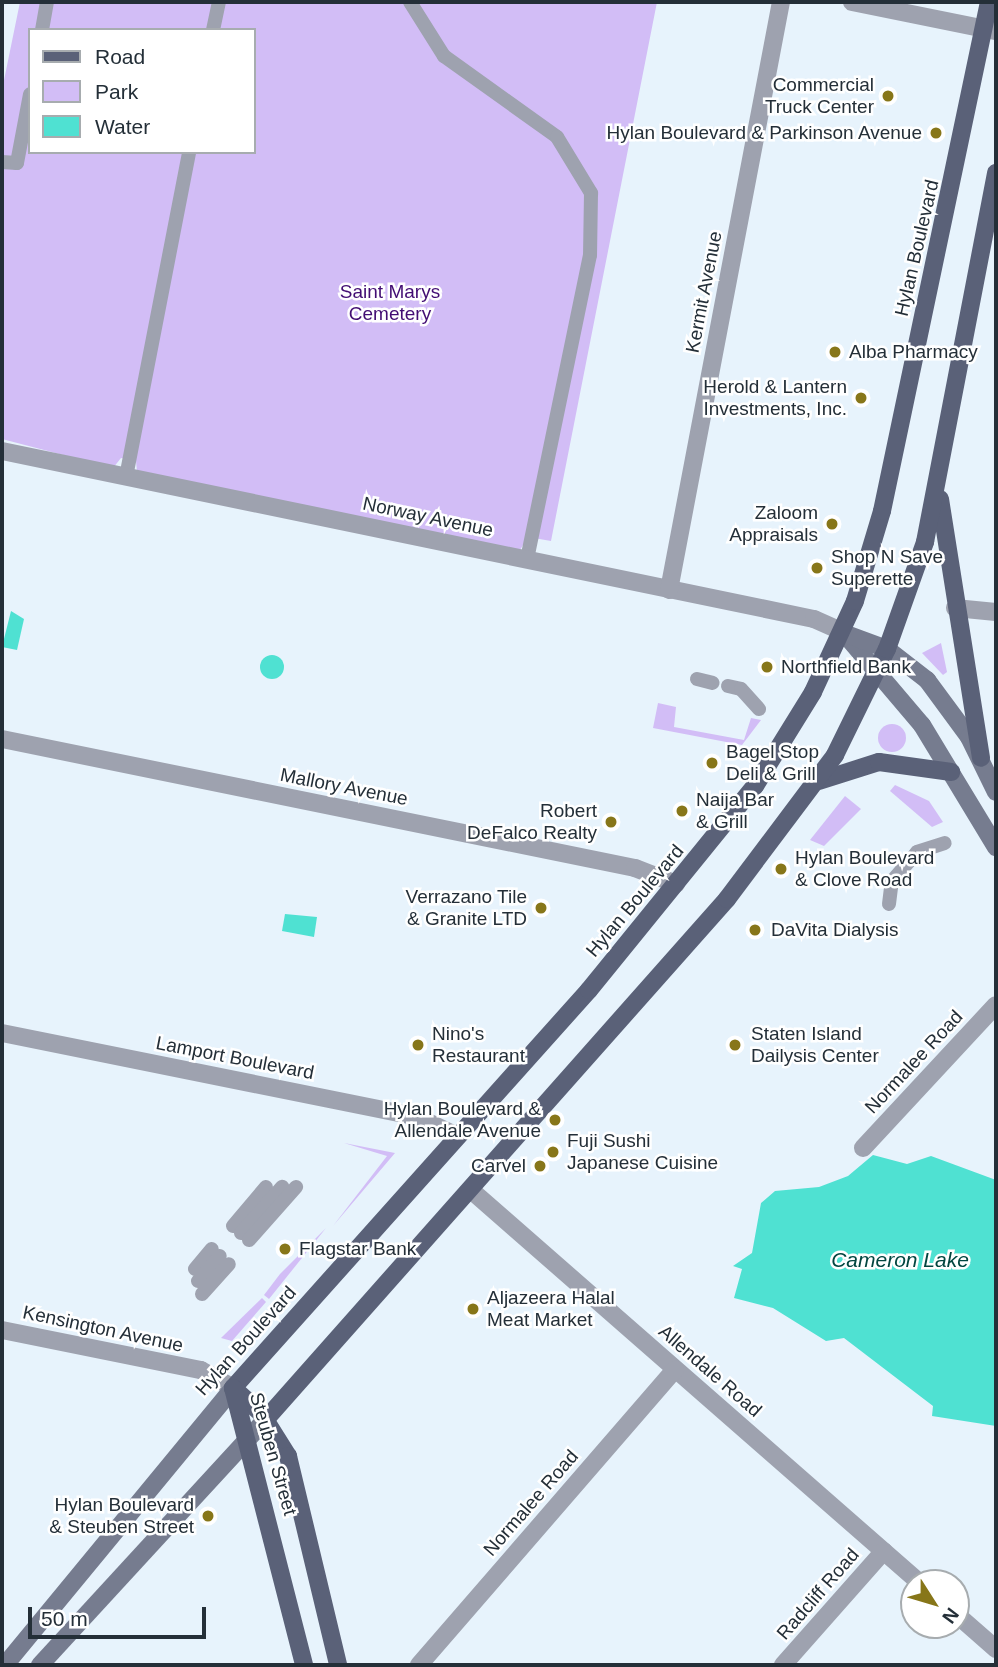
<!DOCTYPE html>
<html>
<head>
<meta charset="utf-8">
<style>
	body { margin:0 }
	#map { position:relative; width:998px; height:1667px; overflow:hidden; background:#e7f3fc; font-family:Arial,sans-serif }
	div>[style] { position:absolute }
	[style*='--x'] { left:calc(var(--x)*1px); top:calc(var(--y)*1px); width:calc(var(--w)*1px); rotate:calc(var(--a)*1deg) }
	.green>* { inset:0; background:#d2bdf6 }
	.round { border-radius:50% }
	.water>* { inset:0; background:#4fe1d2 }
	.lane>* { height:14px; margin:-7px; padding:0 7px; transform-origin:7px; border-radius:7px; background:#9ea2af }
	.street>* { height:18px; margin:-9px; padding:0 9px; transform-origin:9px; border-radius:9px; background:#9ea2af }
	.secondary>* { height:18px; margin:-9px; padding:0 9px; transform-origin:9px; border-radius:9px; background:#767c8f }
	.primary>* { height:18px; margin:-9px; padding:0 9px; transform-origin:9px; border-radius:9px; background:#5a6178 }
	.dots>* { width:19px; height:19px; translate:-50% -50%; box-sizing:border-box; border:4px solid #fff; border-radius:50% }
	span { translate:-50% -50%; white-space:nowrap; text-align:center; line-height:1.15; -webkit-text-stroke:5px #fff; paint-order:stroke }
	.poi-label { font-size:19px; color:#242f38 }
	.right { translate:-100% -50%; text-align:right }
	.left { translate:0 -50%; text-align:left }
	.street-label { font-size:19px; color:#242f38 }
	.park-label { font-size:19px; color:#420d73 }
	.water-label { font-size:21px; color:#024640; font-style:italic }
	.frame { position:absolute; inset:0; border:4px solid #242f38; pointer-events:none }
	.legend { position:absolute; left:28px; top:28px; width:228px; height:126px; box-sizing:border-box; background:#fff; border:2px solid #a7acaf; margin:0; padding:9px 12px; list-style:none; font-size:21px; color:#242f38 }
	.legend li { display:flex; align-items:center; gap:14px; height:35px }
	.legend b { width:35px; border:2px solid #a7acaf }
	.north { position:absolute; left:900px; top:1569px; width:70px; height:70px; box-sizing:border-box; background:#fff; border:2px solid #a7acaf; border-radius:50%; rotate:127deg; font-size:19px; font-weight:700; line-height:28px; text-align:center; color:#242f38 }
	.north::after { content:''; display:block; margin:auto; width:24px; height:32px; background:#877619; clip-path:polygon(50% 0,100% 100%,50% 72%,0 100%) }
	.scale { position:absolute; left:28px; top:1607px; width:178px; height:32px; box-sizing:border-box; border:4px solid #242f38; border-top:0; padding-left:9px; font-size:21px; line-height:24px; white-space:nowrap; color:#242f38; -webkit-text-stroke:5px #fff; paint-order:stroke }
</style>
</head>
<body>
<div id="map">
	<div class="green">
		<i style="clip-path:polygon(evenodd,20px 2px,657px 2px,551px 541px,528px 537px,520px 550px,137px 472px,136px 461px,121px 458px,113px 468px,2px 439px,2px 90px,20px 2px,30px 30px,254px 30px,254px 152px,30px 152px,30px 30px)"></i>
		<i style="clip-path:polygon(941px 643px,947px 672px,943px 675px,922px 653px)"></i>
		<i style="clip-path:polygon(658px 703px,676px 707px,674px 727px,744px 740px,751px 718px,761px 720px,742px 745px,653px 728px)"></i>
		<i class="round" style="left:878px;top:724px;width:28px;height:28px"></i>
		<i style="clip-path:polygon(895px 785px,929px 801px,943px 822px,932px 827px,890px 791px)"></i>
		<i style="clip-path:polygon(845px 796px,861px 809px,824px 846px,810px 840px)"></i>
		<i style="clip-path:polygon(344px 1143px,395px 1153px,333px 1226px,387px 1156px)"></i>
		<i style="clip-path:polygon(326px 1228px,269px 1299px,264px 1295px,280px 1274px)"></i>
		<i style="clip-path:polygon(262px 1298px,266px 1302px,232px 1341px,221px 1338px)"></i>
	</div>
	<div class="water">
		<i style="clip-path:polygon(11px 611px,24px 619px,17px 650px,2px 647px)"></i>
		<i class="round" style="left:260px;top:655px;width:24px;height:24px"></i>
		<i style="clip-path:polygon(285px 914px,317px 917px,314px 937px,282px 931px)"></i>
		<i style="clip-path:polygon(873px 1155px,907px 1164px,931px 1156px,996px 1180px,996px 1426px,932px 1416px,933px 1406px,844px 1338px,826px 1341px,773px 1308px,734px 1298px,742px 1269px,733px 1266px,752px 1253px,761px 1203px,775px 1191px,819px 1187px,848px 1176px)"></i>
	</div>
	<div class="lane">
		<i style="--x:410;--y:2;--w:64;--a:57.8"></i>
		<i style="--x:444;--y:56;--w:139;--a:35.6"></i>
		<i style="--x:557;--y:137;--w:66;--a:58.7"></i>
		<i style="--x:591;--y:193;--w:62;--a:90.9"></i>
		<i style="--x:590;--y:255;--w:310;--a:101.7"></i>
		<i style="--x:42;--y:30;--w:28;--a:-80"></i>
		<i style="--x:213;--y:30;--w:29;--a:-78"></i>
		<i style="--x:2;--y:162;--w:15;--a:4"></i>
		<i style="--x:17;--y:163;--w:70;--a:-79.3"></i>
		<i style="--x:126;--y:477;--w:331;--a:-79"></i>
		<i style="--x:697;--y:679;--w:16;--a:14"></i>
		<i style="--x:728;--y:686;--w:13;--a:13"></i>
		<i style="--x:741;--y:689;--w:27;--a:48"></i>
		<i style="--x:889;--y:904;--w:23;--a:-83"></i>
		<i style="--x:892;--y:881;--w:38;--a:-49"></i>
		<i style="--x:917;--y:852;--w:29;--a:-18"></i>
		<i style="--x:233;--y:1226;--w:51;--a:-49.8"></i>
		<i style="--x:241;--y:1233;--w:62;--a:-48.3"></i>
		<i style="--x:249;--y:1240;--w:71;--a:-48.4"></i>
		<i style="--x:195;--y:1269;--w:26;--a:-50"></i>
		<i style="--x:198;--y:1281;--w:33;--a:-49"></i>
		<i style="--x:202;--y:1294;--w:40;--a:-48"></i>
	</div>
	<div class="street">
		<i style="--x:852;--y:2;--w:147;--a:11.4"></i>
		<i style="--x:2;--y:451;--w:829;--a:11.69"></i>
		<i style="--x:814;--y:619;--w:32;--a:24"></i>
		<i style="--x:669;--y:590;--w:599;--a:-79.22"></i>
		<i style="--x:955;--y:608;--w:41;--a:5.6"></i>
		<i style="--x:2;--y:739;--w:646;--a:11.52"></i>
		<i style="--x:635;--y:868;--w:44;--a:21.3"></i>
		<i style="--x:2;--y:1033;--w:421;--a:11.4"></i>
		<i style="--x:415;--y:1116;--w:44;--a:25.4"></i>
		<i style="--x:863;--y:1148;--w:195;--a:-47.1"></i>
		<i style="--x:472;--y:1191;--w:595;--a:41.19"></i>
		<i style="--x:2;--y:1330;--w:203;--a:11.4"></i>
		<i style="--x:201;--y:1370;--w:37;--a:29"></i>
		<i style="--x:956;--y:1614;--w:53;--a:41.2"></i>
		<i style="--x:419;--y:1665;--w:391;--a:-49.1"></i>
		<i style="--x:783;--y:1665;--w:152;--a:-48.5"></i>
	</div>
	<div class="secondary">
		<i style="--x:843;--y:632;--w:122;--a:49.7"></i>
		<i style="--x:922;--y:725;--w:143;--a:58.8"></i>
		<i style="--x:846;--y:634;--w:44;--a:20.1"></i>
		<i style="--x:887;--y:649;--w:51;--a:37.8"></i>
		<i style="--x:927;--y:680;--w:71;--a:53.6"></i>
		<i style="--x:969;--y:737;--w:61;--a:63.9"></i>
		<i style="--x:5;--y:1665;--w:359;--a:-50.5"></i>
		<i style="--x:40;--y:1665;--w:334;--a:-47.4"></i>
	</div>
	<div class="primary">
		<i style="--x:940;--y:499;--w:262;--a:81"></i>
		<i style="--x:819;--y:781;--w:63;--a:-17.6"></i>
		<i style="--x:879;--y:762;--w:73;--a:7.9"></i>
		<i style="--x:233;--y:1388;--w:534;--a:-48.19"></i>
		<i style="--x:589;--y:990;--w:263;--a:-50.9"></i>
		<i style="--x:755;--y:786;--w:110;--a:-58.3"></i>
		<i style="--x:813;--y:692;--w:100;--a:-65.2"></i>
		<i style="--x:855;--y:601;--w:94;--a:-73.3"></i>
		<i style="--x:882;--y:511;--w:520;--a:-78.13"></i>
		<i style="--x:233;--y:1388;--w:38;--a:42"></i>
		<i style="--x:261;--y:1413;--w:51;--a:57.9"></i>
		<i style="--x:288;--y:1456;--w:215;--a:76.5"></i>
		<i style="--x:233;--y:1388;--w:286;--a:75.6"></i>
		<i style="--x:266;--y:1419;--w:695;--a:-48.44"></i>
		<i style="--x:727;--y:899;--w:180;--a:-53.1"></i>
		<i style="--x:835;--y:755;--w:118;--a:-63.9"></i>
		<i style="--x:887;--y:649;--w:114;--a:-70.4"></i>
		<i style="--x:925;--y:542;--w:376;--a:-79.1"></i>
	</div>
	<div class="dots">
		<i style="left:888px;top:96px;background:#877619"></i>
		<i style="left:936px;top:133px;background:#877619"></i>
		<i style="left:835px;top:352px;background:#877619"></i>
		<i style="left:861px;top:398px;background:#877619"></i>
		<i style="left:832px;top:524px;background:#877619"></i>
		<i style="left:817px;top:568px;background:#877619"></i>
		<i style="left:767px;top:667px;background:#877619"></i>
		<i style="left:712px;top:763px;background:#877619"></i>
		<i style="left:682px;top:811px;background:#877619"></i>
		<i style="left:611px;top:822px;background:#877619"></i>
		<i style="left:781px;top:869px;background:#877619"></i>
		<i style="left:541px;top:908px;background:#877619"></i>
		<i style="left:755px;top:930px;background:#877619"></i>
		<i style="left:418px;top:1045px;background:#877619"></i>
		<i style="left:735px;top:1045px;background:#877619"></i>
		<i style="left:555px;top:1120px;background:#877619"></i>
		<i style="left:553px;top:1152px;background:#877619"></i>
		<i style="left:540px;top:1166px;background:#877619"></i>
		<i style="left:285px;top:1249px;background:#877619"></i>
		<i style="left:473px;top:1309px;background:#877619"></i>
		<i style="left:208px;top:1516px;background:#877619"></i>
	</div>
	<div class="poi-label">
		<span class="right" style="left:874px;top:96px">Commercial<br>Truck Center</span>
		<span class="right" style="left:922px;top:133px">Hylan Boulevard &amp; Parkinson Avenue</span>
		<span class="left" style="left:849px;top:352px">Alba Pharmacy</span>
		<span class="right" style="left:847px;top:398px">Herold &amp; Lantern<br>Investments, Inc.</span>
		<span class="right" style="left:818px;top:524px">Zaloom<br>Appraisals</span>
		<span class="left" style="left:831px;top:568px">Shop N Save<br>Superette</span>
		<span class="left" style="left:781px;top:667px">Northfield Bank</span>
		<span class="left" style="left:726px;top:763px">Bagel Stop<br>Deli &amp; Grill</span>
		<span class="left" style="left:696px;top:811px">Naija Bar<br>&amp; Grill</span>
		<span class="right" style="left:597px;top:822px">Robert<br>DeFalco Realty</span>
		<span class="left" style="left:795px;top:869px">Hylan Boulevard<br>&amp; Clove Road</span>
		<span class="right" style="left:527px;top:908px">Verrazano Tile<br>&amp; Granite LTD</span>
		<span class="left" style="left:771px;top:930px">DaVita Dialysis</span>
		<span class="left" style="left:432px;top:1045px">Nino's<br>Restaurant</span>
		<span class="left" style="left:751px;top:1045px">Staten Island<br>Dailysis Center</span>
		<span class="right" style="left:541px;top:1120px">Hylan Boulevard &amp;<br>Allendale Avenue</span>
		<span class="left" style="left:567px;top:1152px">Fuji Sushi<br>Japanese Cuisine</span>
		<span class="right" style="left:526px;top:1166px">Carvel</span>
		<span class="left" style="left:299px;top:1249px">Flagstar Bank</span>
		<span class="left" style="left:487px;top:1309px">Aljazeera Halal<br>Meat Market</span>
		<span class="right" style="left:194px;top:1516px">Hylan Boulevard<br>&amp; Steuben Street</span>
	</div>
	<div class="street-label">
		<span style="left:917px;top:248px;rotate:-77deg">Hylan Boulevard</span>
		<span style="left:704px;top:292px;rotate:-79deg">Kermit Avenue</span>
		<span style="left:428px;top:517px;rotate:12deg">Norway Avenue</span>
		<span style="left:344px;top:787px;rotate:11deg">Mallory Avenue</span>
		<span style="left:635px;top:901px;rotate:-50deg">Hylan Boulevard</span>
		<span style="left:235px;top:1058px;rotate:11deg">Lamport Boulevard</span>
		<span style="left:914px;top:1062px;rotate:-47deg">Normalee Road</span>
		<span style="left:103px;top:1329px;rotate:12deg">Kensington Avenue</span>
		<span style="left:246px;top:1341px;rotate:-48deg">Hylan Boulevard</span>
		<span style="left:710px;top:1371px;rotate:41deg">Allendale Road</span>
		<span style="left:273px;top:1454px;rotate:74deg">Steuben Street</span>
		<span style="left:531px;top:1503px;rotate:-49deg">Normalee Road</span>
		<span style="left:818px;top:1594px;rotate:-49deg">Radcliff Road</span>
	</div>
	<div class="park-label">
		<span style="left:390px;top:303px">Saint Marys<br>Cemetery</span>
	</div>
	<div class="water-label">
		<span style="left:900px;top:1260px">Cameron Lake</span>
	</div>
	<div class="frame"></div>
	<ul class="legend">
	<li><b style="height:9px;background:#5a6178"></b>Road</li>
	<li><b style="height:19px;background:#d2bdf6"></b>Park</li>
	<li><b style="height:19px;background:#4fe1d2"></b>Water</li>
	</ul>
	<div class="north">N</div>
	<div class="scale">50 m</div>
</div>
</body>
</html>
